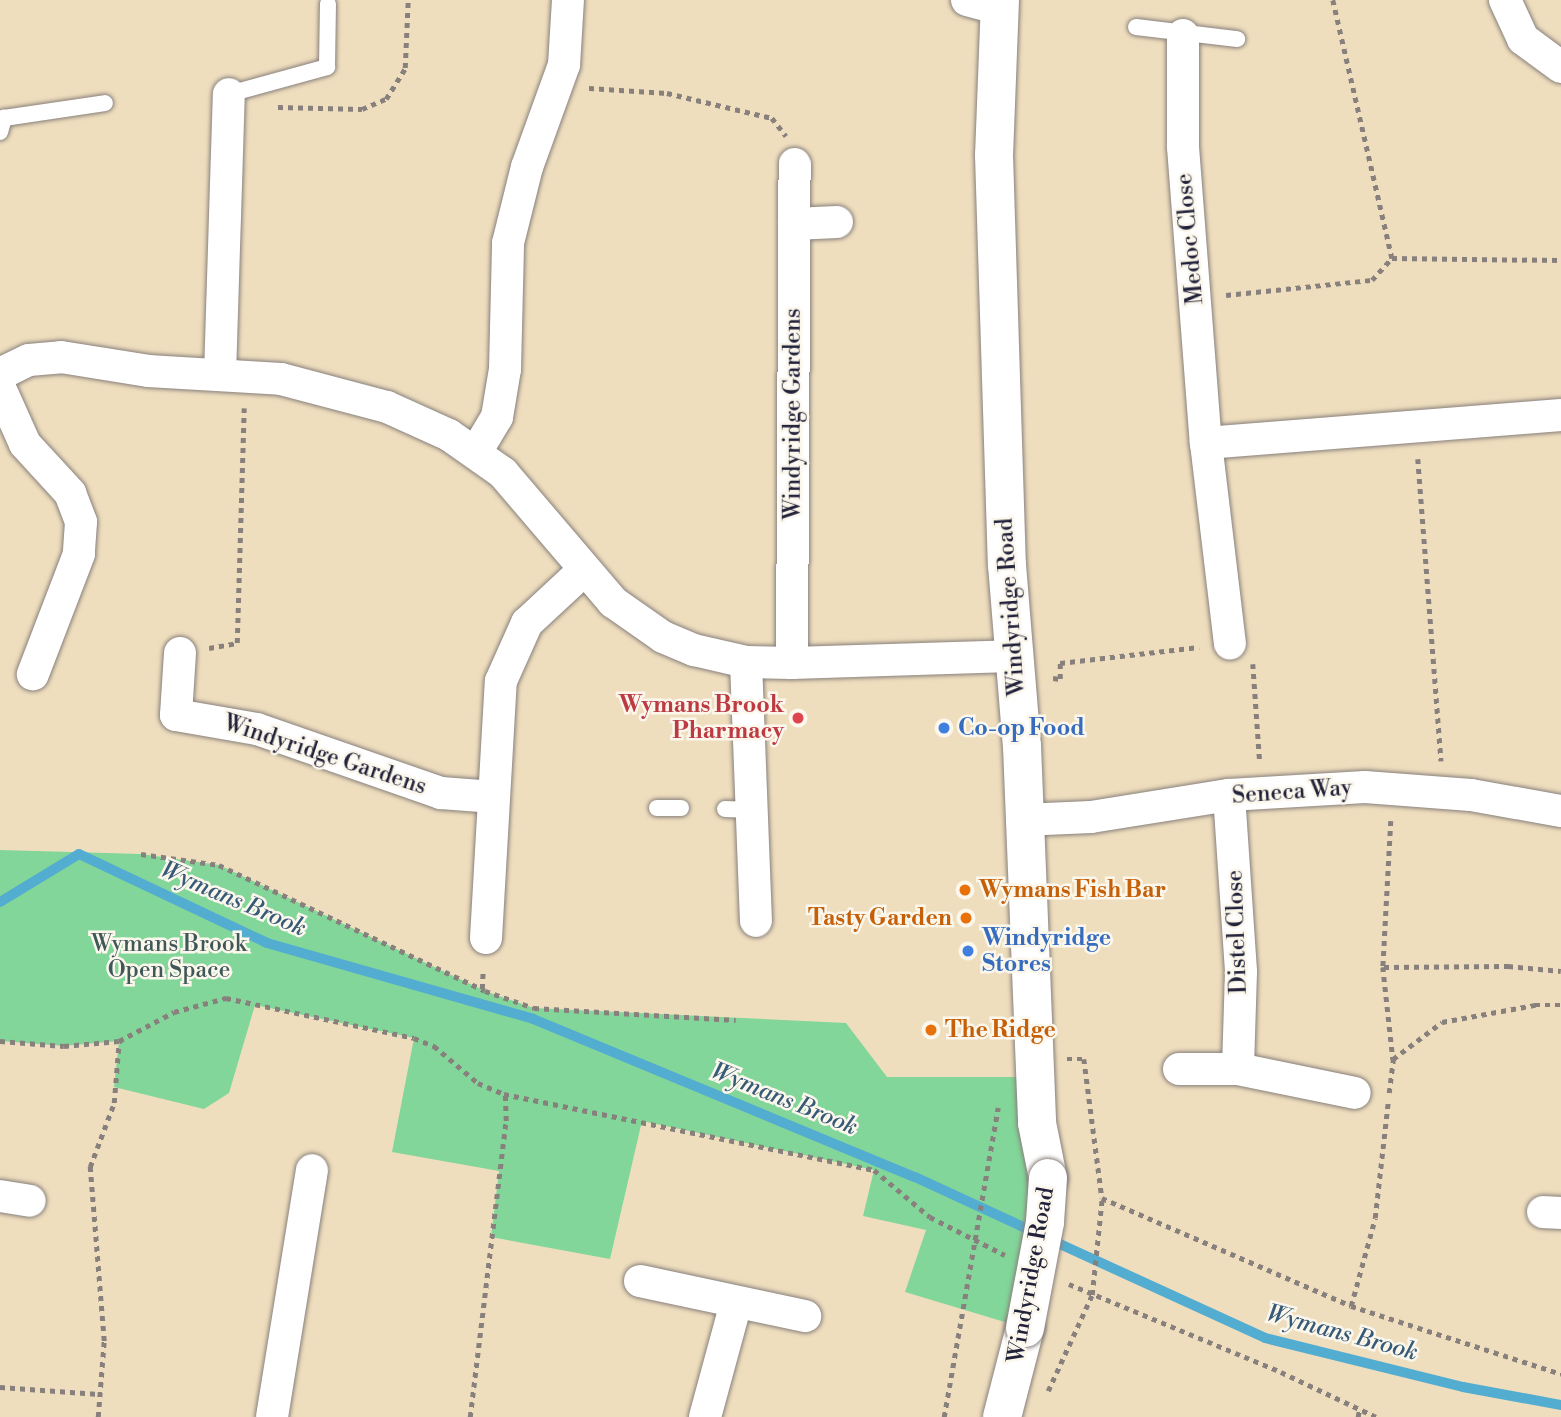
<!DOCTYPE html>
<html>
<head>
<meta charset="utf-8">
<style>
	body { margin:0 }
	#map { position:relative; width:1561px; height:1417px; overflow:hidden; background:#efdebe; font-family:"Libre Bodoni",serif }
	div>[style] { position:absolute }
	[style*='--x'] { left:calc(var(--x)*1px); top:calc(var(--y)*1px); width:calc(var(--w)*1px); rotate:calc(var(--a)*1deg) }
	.green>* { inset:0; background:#82d699 }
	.stream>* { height:10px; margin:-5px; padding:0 5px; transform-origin:5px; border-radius:5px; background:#53add1 }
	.path>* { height:4.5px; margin-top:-2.25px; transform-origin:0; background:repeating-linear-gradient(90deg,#88807c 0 5px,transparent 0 10px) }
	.roads { filter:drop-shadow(0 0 2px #88807c) drop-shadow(0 0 2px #88807c) }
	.service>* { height:16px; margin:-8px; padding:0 8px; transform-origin:8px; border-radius:8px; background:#fff }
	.minor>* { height:32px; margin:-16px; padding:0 16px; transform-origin:16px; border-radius:16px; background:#fff }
	.tertiary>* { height:38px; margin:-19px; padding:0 19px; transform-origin:19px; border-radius:19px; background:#fff }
	.bridges { filter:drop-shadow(0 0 2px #88807c) drop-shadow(0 0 2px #88807c) }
	.tertiary-bridge>* { height:38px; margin:-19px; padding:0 19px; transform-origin:19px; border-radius:19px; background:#fff }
	.dots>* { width:19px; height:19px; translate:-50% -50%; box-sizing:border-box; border:4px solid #fbf7ec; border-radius:50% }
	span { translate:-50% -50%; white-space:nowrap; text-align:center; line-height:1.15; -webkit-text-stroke:5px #fbf7ec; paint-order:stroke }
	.street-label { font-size:23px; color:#22223b }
	.health-label { font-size:23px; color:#be3a42; font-weight:700 }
	.right { translate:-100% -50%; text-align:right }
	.shop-label { font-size:23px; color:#366cbe; font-weight:700 }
	.left { translate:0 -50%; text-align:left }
	.food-label { font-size:23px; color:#c56008; font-weight:700 }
	.park-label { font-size:23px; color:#3f5857 }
	.water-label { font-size:24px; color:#365a77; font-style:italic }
</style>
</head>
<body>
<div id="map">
	<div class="green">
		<i style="clip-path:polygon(0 850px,141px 854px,219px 865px,485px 991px,534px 1008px,846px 1023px,887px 1077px,1035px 1077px,1025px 1328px,905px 1292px,926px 1230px,863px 1216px,874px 1170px,642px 1121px,610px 1259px,491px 1237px,499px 1171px,392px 1152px,414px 1038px,255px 1005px,229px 1093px,204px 1109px,114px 1087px,119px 1041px,64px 1046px,0 1041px)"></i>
	</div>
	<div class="stream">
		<i style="--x:0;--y:902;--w:92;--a:-31.3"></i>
		<i style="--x:79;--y:854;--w:208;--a:25.3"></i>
		<i style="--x:267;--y:943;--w:277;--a:15.9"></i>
		<i style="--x:533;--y:1019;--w:413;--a:22.5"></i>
		<i style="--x:915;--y:1177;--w:133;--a:24.8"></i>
		<i style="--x:1049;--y:1239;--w:238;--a:24.6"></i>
		<i style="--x:1265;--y:1338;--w:204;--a:13.9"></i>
		<i style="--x:1463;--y:1387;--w:100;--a:10.4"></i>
	</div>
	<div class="path">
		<i style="--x:1333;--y:0;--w:265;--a:77.1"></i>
		<i style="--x:589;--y:88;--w:78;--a:3.7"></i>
		<i style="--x:667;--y:93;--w:108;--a:13.4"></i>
		<i style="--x:772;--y:118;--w:23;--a:52"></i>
		<i style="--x:278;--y:107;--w:84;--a:1.4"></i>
		<i style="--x:362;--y:109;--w:26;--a:-23"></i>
		<i style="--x:386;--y:99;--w:36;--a:-58"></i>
		<i style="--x:405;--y:68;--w:68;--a:-87.5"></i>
		<i style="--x:1226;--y:295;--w:147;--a:-5.9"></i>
		<i style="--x:1372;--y:280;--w:30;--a:-48"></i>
		<i style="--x:1392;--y:258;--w:169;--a:0.7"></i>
		<i style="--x:1418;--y:459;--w:303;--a:85.6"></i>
		<i style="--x:209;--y:648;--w:28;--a:-10"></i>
		<i style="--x:237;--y:643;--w:235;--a:-88.3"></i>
		<i style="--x:1253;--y:664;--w:99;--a:86"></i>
		<i style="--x:1053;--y:678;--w:7;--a:8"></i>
		<i style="--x:1060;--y:679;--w:16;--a:-90"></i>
		<i style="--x:1060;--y:663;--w:140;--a:-6.6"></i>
		<i style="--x:1391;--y:821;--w:146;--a:93.1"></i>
		<i style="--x:1383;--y:967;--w:93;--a:83.8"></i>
		<i style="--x:141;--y:854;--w:79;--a:8"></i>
		<i style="--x:219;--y:865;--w:294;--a:25.3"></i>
		<i style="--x:485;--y:991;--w:52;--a:19.1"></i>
		<i style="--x:534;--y:1008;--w:202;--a:3.4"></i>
		<i style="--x:1384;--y:967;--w:124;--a:-0.5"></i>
		<i style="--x:1508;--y:966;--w:53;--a:5.4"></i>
		<i style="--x:482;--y:989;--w:19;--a:-87"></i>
		<i style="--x:0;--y:1041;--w:64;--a:4.5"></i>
		<i style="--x:64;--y:1046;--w:55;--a:-5.2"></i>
		<i style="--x:119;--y:1041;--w:62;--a:-27.8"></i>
		<i style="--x:174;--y:1012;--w:54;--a:-15.1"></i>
		<i style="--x:226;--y:998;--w:192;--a:12"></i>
		<i style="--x:414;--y:1038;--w:22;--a:22"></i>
		<i style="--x:434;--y:1046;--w:57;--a:40.1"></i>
		<i style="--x:478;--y:1083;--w:28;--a:23"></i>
		<i style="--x:504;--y:1094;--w:378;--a:11.6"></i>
		<i style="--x:874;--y:1170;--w:73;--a:40"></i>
		<i style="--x:930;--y:1217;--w:84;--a:26.9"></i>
		<i style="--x:1067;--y:1059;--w:17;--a:0"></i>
		<i style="--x:1084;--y:1059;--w:140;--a:82.6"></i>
		<i style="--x:1389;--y:1093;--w:34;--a:-83"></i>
		<i style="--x:1393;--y:1059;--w:61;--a:-37.1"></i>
		<i style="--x:1442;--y:1022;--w:95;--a:-10.4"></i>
		<i style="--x:1535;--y:1005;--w:26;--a:0"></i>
		<i style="--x:1069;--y:1284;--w:230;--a:22.5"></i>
		<i style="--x:1281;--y:1372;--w:105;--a:25.3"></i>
		<i style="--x:1351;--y:1306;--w:91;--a:-74.7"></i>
		<i style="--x:1375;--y:1218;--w:117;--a:-83.6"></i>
		<i style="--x:0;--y:1387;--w:99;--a:4"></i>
		<i style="--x:1048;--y:1391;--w:106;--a:-65.4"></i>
		<i style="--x:1092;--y:1295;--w:98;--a:-84.1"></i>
		<i style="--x:1102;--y:1198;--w:271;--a:23.4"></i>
		<i style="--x:1351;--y:1306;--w:221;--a:17.9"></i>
		<i style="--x:98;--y:1417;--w:76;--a:-85.5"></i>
		<i style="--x:104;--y:1341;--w:175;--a:-94.6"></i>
		<i style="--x:90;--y:1167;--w:68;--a:-69.4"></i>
		<i style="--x:114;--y:1103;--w:62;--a:-85.4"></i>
		<i style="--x:470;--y:1417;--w:298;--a:-83.1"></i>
		<i style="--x:506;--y:1121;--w:26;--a:-92"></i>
		<i style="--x:944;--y:1417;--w:314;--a:-80.1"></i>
		<i style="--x:1358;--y:1417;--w:7;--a:-82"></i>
	</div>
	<div class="roads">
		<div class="service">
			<i style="--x:1136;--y:27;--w:102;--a:6.8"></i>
			<i style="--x:229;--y:94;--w:102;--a:-15.4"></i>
			<i style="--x:327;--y:67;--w:63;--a:-89.1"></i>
			<i style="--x:0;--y:132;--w:15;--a:-74"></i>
			<i style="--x:4;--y:118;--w:102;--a:-8.4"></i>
			<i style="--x:657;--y:808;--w:24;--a:0"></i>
			<i style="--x:725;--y:809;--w:26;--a:2"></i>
		</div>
		<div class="minor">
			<i style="--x:967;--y:0;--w:31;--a:15"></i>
			<i style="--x:1505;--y:0;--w:43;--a:65.2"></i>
			<i style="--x:1523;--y:39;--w:47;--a:36.4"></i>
			<i style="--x:1183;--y:35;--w:112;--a:90"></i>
			<i style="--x:1183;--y:147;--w:297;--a:85.6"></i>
			<i style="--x:1206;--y:443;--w:202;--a:83.2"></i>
			<i style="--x:794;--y:224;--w:43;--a:-2.7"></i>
			<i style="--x:0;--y:374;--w:32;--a:-26"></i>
			<i style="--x:29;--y:360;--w:32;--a:-5"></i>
			<i style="--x:61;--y:357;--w:88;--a:9.1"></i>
			<i style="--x:148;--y:371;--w:133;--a:3.4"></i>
			<i style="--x:281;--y:379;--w:110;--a:14.8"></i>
			<i style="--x:387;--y:407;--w:68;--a:24.3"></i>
			<i style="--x:449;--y:435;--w:66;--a:35.1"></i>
			<i style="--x:503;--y:473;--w:170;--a:49.5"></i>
			<i style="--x:613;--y:602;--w:61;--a:35"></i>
			<i style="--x:663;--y:637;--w:34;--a:23"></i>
			<i style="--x:694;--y:650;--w:53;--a:13"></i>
			<i style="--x:746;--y:662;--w:46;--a:1.2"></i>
			<i style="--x:792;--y:663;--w:219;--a:-1.8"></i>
			<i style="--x:220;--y:375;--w:281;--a:-88.2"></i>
			<i style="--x:0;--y:388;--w:61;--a:65.9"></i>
			<i style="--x:25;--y:444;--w:67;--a:47.4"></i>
			<i style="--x:70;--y:493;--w:31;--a:69"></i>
			<i style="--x:81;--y:522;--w:32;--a:94"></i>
			<i style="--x:79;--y:554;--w:129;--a:111"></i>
			<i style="--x:1206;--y:443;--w:356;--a:-4.5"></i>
			<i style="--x:476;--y:452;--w:41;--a:-59"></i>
			<i style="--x:497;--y:417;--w:49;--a:-80.5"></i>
			<i style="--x:505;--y:369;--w:126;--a:-88.6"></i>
			<i style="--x:508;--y:243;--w:78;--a:-76"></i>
			<i style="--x:527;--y:167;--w:109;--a:-70.1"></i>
			<i style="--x:564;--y:65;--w:65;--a:-86.5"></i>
			<i style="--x:180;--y:653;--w:62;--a:93.7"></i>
			<i style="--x:176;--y:715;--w:82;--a:9.8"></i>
			<i style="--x:257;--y:729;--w:195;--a:19.2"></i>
			<i style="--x:441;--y:793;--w:53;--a:4.3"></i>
			<i style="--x:746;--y:662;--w:259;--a:87.8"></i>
			<i style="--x:792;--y:663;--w:499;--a:-89.7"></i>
			<i style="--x:1229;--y:795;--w:177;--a:86.1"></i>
			<i style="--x:1241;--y:972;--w:97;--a:91.8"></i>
			<i style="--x:1022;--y:820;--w:69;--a:-2.5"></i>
			<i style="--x:1091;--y:817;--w:140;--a:-9.1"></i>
			<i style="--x:1229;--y:795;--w:136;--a:-3.4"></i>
			<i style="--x:1365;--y:787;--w:106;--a:4.3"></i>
			<i style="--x:1471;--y:795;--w:91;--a:10.1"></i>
			<i style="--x:486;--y:938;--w:257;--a:-86.7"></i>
			<i style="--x:501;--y:681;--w:64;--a:-65.9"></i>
			<i style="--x:527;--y:623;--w:78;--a:-42.9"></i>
			<i style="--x:1179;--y:1069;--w:59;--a:0"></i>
			<i style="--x:1238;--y:1069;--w:119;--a:11.6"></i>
			<i style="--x:0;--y:1196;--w:30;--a:9"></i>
			<i style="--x:1543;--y:1212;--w:18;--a:3"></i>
			<i style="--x:640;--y:1281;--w:169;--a:12"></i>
			<i style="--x:272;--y:1417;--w:250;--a:-80.8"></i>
			<i style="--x:705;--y:1417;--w:118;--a:-74.8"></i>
		</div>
		<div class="tertiary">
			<i style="--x:1000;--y:0;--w:155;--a:92.2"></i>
			<i style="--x:994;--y:155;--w:410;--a:88.2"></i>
			<i style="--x:1007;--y:565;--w:182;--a:85.3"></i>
			<i style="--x:1022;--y:746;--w:377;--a:87.7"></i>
			<i style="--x:1037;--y:1123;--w:56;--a:78.7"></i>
			<i style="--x:1002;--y:1417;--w:92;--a:-75.5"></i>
		</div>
	</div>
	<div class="bridges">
		<div class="tertiary-bridge">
			<i style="--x:1025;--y:1328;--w:108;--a:-79.3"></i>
			<i style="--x:1045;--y:1222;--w:44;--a:-86.1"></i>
		</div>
	</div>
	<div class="dots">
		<i style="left:798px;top:718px;background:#e0444e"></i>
		<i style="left:944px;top:728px;background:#3f7fe0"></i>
		<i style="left:965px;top:890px;background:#e8710a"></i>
		<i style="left:966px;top:918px;background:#e8710a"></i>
		<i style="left:968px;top:951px;background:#3f7fe0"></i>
		<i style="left:931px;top:1030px;background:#e8710a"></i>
	</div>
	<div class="street-label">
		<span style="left:1190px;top:239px;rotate:-95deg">Medoc Close</span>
		<span style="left:793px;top:414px;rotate:-90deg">Windyridge Gardens</span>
		<span style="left:1011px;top:607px;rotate:-94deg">Windyridge Road</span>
		<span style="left:325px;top:755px;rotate:18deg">Windyridge Gardens</span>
		<span style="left:1292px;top:792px;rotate:-4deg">Seneca Way</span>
		<span style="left:1237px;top:932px;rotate:-92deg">Distel Close</span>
		<span style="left:1031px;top:1275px;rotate:-80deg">Windyridge Road</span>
	</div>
	<div class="health-label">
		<span class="right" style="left:784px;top:718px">Wymans Brook<br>Pharmacy</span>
	</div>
	<div class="shop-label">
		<span class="left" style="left:958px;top:728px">Co-op Food</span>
		<span class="left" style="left:982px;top:951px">Windyridge<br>Stores</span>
	</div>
	<div class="food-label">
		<span class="left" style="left:979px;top:890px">Wymans Fish Bar</span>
		<span class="right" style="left:952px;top:918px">Tasty Garden</span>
		<span class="left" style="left:945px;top:1030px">The Ridge</span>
	</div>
	<div class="park-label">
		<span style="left:169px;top:957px">Wymans Brook<br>Open Space</span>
	</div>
	<div class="water-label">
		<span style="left:233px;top:900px;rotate:23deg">Wymans Brook</span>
		<span style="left:784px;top:1100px;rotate:22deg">Wymans Brook</span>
		<span style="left:1342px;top:1334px;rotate:15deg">Wymans Brook</span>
	</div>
</div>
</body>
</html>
